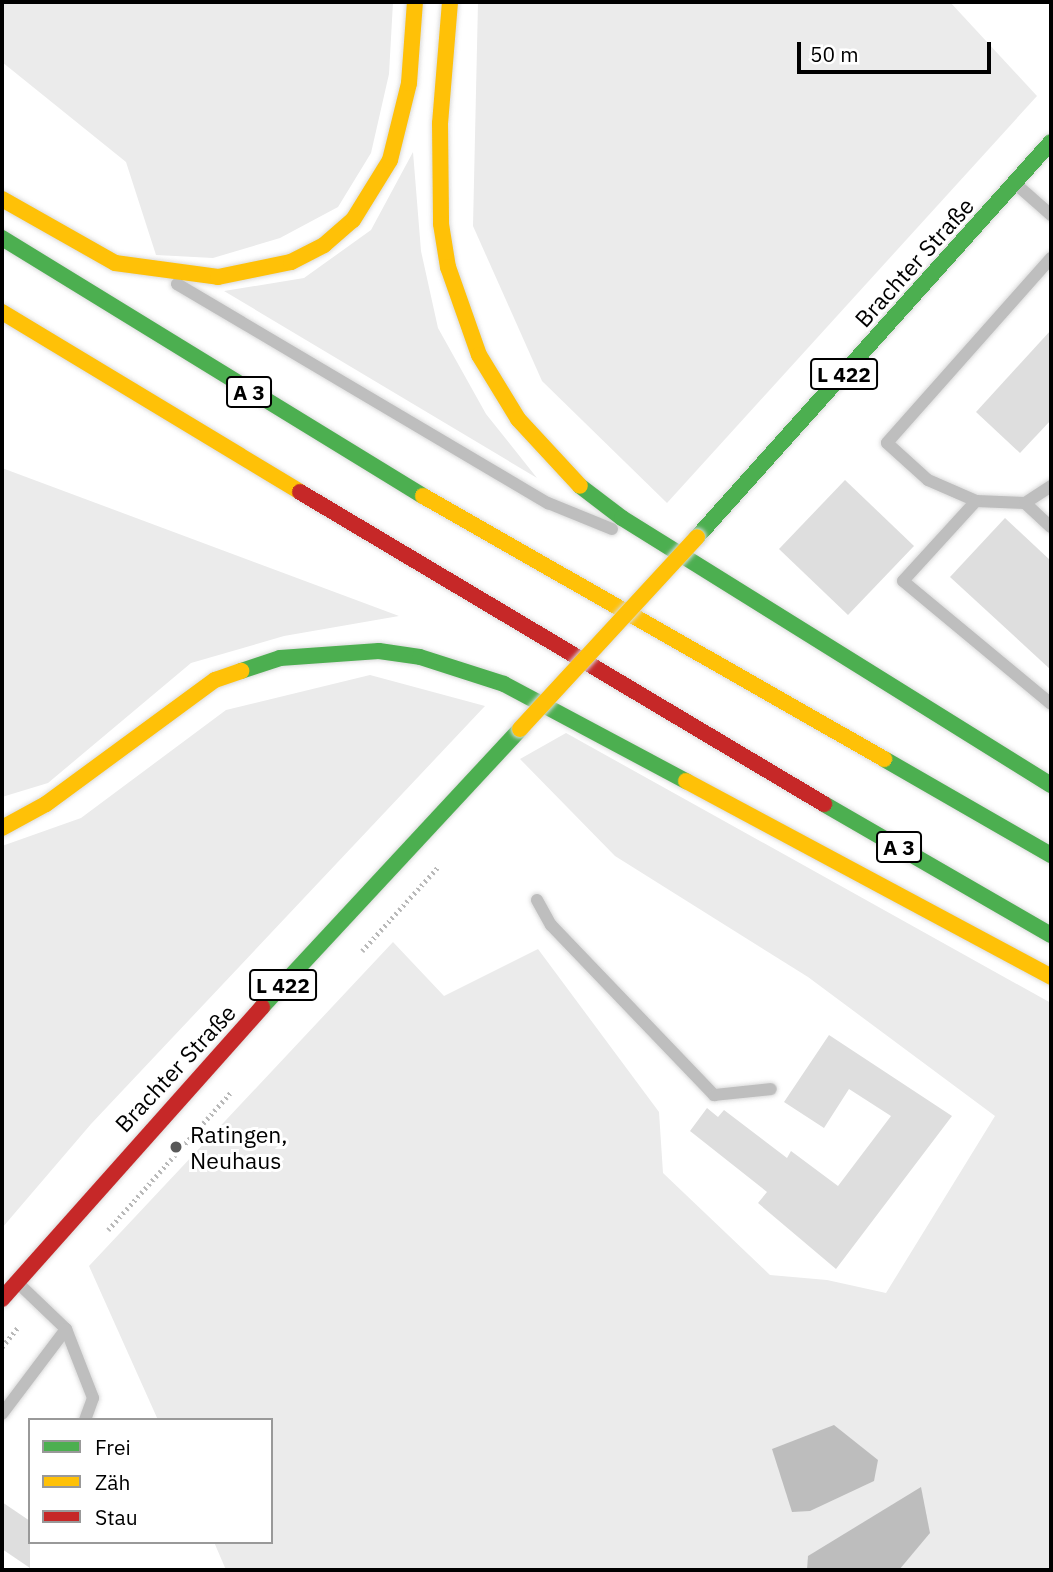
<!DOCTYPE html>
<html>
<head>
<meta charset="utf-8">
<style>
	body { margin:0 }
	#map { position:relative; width:1053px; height:1572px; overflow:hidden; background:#fff; font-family:"IBM Plex Sans",sans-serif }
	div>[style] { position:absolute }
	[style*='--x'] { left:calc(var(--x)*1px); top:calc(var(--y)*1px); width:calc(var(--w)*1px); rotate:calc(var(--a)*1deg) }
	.green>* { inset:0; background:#ebebeb }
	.water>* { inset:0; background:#bdbdbd }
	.building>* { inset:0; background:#dedede }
	.path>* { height:4.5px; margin-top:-2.25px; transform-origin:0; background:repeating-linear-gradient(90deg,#b9b9b9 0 2px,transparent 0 5.5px) }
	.roads { filter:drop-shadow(0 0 2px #dbdbdb) drop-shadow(0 0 2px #dbdbdb) }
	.lane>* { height:12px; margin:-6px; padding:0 6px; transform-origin:6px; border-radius:6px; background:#bebebe }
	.fast>* { height:16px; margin:-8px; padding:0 8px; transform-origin:8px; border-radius:8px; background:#4caf50 }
	.slow>* { height:16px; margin:-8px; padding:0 8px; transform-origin:8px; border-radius:8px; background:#ffc107 }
	.jam>* { height:16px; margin:-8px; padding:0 8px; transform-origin:8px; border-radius:8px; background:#c62828 }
	.bridges { filter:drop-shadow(0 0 2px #dbdbdb) drop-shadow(0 0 2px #dbdbdb) }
	.slow-bridge>* { height:16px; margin:-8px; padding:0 8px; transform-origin:8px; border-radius:8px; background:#ffc107 }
	.dots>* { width:19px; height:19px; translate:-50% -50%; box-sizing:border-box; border:4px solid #fff; border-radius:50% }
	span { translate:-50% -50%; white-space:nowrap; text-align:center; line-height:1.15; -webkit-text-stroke:6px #fff; paint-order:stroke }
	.shield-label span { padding:2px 5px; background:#fff; border:2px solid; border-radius:5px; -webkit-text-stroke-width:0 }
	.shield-label { font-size:21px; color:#000; font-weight:700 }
	.street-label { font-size:23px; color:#000 }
	.poi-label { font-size:23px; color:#000 }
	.left { translate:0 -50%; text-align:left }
	.frame { position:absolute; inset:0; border:4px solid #000; pointer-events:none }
	.legend { position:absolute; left:28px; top:1418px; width:245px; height:126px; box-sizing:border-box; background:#fff; border:2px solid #999; margin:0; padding:9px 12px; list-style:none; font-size:21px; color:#000 }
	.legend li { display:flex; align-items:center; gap:14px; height:35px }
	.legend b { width:35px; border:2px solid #999 }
	.scale { position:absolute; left:797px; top:42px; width:194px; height:32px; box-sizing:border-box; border:4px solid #000; border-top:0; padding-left:9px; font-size:21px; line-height:24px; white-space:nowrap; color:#000; -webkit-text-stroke:5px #fff; paint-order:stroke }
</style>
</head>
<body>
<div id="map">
	<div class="green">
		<i style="clip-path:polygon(2px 2px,393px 2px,389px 74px,371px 153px,338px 207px,280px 238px,213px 258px,156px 255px,126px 162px,2px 62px)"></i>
		<i style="clip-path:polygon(478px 2px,950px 2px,1037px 96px,667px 503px,542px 381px,473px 226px)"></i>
		<i style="clip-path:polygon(413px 152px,421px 251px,438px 328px,486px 414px,537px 478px,224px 291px,304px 278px,371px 230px)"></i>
		<i style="clip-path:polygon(2px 468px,399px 616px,284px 636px,191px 663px,48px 783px,2px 797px)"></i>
		<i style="clip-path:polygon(370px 675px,485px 706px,91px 1124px,2px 1228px,2px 846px,81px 818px,226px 710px)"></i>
		<i style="clip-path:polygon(566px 733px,1051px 1003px,1051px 1570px,226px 1570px,214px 1542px,271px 1542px,271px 1420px,158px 1420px,89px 1266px,393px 942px,444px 996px,538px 949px,659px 1112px,663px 1173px,770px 1275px,827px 1280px,886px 1293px,995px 1116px,808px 977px,615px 856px,520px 759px)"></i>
	</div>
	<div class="water">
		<i style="clip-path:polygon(834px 1425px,878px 1460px,874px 1481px,810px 1511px,792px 1512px,772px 1449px)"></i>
		<i style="clip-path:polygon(921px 1487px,930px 1533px,899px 1570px,807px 1570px,808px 1556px)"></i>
	</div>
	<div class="building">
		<i style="clip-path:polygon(1051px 330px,1051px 420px,1020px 453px,976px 412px)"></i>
		<i style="clip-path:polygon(845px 480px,914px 546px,848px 615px,779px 549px)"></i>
		<i style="clip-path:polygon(1005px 518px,1051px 561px,1051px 670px,950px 577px)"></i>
		<i style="clip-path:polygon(829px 1035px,952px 1116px,836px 1269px,758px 1203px,767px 1192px,690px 1131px,707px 1108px,718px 1117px,724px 1110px,787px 1158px,791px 1151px,838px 1186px,891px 1116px,849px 1089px,824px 1128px,784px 1102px)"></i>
		<i style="clip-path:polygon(2px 1502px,30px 1521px,30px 1568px,2px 1549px)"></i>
	</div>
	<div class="path">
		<i style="--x:362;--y:951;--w:113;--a:-47.9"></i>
		<i style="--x:108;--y:1230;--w:186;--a:-48.3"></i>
		<i style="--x:2;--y:1347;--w:27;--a:-51"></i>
	</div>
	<div class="roads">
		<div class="lane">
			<i style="--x:1018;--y:186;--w:44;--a:41.3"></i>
			<i style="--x:1051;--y:258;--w:247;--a:131.6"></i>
			<i style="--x:887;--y:443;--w:55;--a:42.1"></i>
			<i style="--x:928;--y:480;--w:52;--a:23.6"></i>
			<i style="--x:976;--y:501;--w:49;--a:2.3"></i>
			<i style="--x:1025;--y:503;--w:31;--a:-33"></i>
			<i style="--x:177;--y:284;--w:431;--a:30.6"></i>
			<i style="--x:548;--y:503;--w:69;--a:22.1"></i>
			<i style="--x:976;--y:501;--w:108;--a:132.4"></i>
			<i style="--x:903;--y:581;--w:192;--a:39.7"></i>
			<i style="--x:1025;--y:503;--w:35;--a:43"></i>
			<i style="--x:537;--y:900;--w:29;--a:61"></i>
			<i style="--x:551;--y:925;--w:236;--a:46.2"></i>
			<i style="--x:714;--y:1095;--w:57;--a:-6"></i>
			<i style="--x:20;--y:1285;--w:64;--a:43.7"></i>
			<i style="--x:66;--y:1329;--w:74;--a:68.6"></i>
			<i style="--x:93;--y:1398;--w:23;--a:110"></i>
			<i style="--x:2;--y:1414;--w:106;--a:-53"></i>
		</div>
		<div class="fast">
			<i style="--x:2;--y:238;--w:494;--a:31.5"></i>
			<i style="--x:580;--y:486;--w:53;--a:37.3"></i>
			<i style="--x:622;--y:518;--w:505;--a:31.9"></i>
			<i style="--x:697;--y:537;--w:530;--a:-48.13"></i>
			<i style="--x:241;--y:671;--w:41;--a:-18.4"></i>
			<i style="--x:280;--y:658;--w:99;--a:-4"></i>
			<i style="--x:379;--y:651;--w:41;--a:8.3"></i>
			<i style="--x:420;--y:657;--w:88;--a:17.8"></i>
			<i style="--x:504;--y:684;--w:206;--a:28.1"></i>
			<i style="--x:884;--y:759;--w:193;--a:29.9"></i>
			<i style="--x:824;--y:804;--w:262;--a:30"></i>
			<i style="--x:262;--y:1007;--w:379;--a:-47.1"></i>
		</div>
		<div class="slow">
			<i style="--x:450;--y:2;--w:121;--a:94.7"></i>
			<i style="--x:440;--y:123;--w:101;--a:89.4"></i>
			<i style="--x:441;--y:224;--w:44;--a:80.8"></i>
			<i style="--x:448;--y:267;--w:93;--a:70.6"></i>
			<i style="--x:479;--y:355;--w:75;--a:58.6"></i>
			<i style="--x:518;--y:419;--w:91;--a:47.2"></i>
			<i style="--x:2;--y:199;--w:130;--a:29.5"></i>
			<i style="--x:115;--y:263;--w:104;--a:7.7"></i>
			<i style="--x:218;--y:277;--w:75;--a:-11.6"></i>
			<i style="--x:291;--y:262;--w:37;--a:-27"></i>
			<i style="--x:324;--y:245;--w:38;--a:-41"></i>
			<i style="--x:353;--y:220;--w:70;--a:-58.3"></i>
			<i style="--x:390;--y:160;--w:79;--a:-76.1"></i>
			<i style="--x:409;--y:83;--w:81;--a:-85.8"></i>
			<i style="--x:2;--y:312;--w:348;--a:31.1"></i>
			<i style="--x:423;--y:496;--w:531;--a:29.7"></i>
			<i style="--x:686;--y:781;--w:414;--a:28.2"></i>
			<i style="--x:2;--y:828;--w:50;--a:-28.6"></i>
			<i style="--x:46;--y:804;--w:210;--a:-36.3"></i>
			<i style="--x:215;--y:680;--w:28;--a:-19"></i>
		</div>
		<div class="jam">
			<i style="--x:300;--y:492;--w:610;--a:30.77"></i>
			<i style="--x:2;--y:1299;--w:391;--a:-48.3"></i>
		</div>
	</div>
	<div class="bridges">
		<div class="slow-bridge">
			<i style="--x:520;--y:729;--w:261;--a:-47.3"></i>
		</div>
	</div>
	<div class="dots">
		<i style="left:176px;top:1147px;background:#595959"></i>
	</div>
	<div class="shield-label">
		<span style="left:844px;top:374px">L 422</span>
		<span style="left:249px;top:392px">A 3</span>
		<span style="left:899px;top:847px">A 3</span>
		<span style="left:283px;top:985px">L 422</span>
	</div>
	<div class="street-label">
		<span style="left:914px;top:262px;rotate:-48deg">Brachter Straße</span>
		<span style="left:175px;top:1068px;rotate:-47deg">Brachter Straße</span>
	</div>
	<div class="poi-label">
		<span class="left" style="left:190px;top:1147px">Ratingen,<br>Neuhaus</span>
	</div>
	<div class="frame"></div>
	<ul class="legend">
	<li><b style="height:9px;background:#4caf50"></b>Frei</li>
	<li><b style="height:9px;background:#ffc107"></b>Zäh</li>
	<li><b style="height:9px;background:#c62828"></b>Stau</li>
	</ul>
	<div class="scale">50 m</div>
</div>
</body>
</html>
